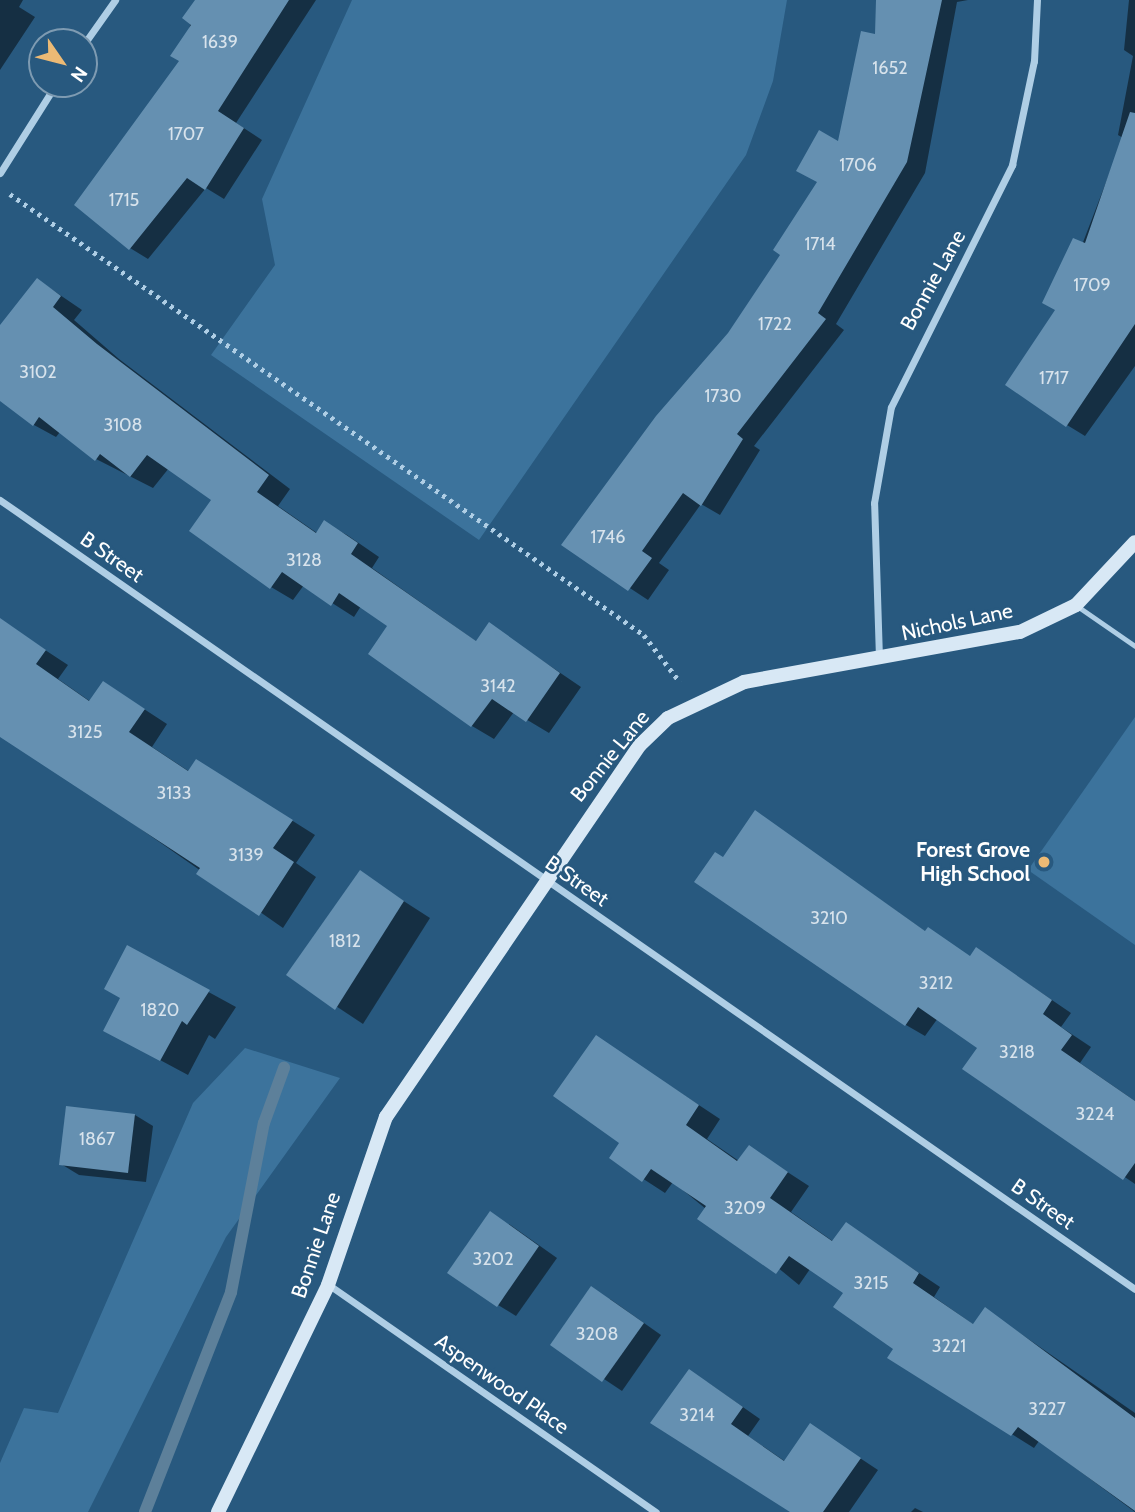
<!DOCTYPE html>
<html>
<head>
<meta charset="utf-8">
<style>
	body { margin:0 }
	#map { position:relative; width:1135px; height:1512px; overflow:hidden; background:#28597f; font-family:Cabin,sans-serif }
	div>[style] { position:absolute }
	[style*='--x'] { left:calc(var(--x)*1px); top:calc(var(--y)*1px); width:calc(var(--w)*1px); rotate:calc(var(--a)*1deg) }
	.green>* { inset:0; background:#3c739c }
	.shadow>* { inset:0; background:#0007 }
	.stream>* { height:12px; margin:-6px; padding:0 6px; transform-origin:6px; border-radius:6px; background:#5d809a }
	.building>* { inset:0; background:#6590b1 }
	.path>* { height:4.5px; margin-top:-2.25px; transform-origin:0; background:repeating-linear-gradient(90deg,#afcee5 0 3.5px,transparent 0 8.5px) }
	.lane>* { height:5px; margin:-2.5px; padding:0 2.5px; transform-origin:2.5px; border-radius:2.5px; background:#afcee5 }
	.street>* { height:7px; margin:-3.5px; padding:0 3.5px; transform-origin:3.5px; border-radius:3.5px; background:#afcee5 }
	.secondary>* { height:14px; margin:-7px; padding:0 7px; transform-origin:7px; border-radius:7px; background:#d8e8f5 }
	.dots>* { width:19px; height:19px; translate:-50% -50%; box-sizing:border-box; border:4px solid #28597f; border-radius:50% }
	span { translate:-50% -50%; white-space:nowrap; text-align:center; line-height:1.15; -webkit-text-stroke:5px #28597f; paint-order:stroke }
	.number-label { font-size:18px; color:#d8e3ec }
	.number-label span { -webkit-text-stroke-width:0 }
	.street-label { font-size:21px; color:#fff }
	.poi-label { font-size:21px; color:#fff; font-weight:700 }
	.right { translate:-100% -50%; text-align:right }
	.north { position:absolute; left:28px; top:28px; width:70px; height:70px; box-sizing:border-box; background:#28597f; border:2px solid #7e9bb2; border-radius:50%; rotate:125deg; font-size:19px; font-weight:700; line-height:28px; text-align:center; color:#fff }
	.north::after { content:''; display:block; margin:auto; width:24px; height:32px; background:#ecba75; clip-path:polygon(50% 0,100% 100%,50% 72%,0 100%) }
</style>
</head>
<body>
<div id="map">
	<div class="green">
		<i style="clip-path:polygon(352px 0,787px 0,773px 81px,746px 155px,479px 540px,211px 355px,275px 265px,262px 199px)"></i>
		<i style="clip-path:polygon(1135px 717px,1135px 945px,1028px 870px)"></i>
		<i style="clip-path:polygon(245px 1048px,340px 1078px,226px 1237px,88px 1512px,0 1512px,0 1463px,24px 1408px,58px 1413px,193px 1103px)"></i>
	</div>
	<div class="shadow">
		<i style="clip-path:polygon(0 0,23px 0,19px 7px,35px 17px,0 70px)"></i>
		<i style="clip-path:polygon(197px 0,316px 0,236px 123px,262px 140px,224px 199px,206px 188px,148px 259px,130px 248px)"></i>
		<i style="clip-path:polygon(877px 0,968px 0,957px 2px,925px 173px,836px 324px,844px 330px,754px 446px,760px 450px,720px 515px,701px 504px,659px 563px,669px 570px,648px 600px,563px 544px,729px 334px,782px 254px,839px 144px,877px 36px)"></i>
		<i style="clip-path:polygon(1129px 0,1135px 0,1135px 366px,1085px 436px,1067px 425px,1057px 310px,1123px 138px,1118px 135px,1133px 56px,1124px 50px)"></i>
		<i style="clip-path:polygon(38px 280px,82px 310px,74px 320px,119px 359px,290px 489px,278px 506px,317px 533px,325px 523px,347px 535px,379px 557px,372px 568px,477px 642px,490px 625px,581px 687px,549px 733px,514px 712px,494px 739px,472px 726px,371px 653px,390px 626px,361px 606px,354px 617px,304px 585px,293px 600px,271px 587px,213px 499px,169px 468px,153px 488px,96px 459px,60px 432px,56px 437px,34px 425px,0 398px,0 328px)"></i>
		<i style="clip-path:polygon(10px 627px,68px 665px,58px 679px,91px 702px,104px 683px,167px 724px,152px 747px,190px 772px,220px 775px,315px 835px,296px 863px,316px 877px,283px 928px,0 731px,0 641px)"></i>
		<i style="clip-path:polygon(756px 812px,926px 932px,971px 957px,977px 949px,1071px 1013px,1061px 1027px,1091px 1047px,1080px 1063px,1135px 1101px,1135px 1184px,965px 1068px,980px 1047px,938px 1018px,925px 1036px,906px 1025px,724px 859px)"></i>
		<i style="clip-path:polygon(360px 873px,430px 918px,363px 1024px,289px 975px)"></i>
		<i style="clip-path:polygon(128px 948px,236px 1007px,215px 1039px,209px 1035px,188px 1075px,132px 1045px,123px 997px)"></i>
		<i style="clip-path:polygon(596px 1037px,720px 1119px,707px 1139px,739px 1161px,749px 1147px,809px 1186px,791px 1212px,834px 1242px,846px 1224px,940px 1287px,934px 1297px,974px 1325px,985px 1309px,1135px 1413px,1135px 1512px,1039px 1441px,1034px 1448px,890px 1357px,896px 1349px,846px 1293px,810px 1269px,799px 1285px,673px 1182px,665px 1193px,611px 1158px,622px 1143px)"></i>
		<i style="clip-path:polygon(135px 1115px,153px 1126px,146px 1182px,79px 1175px,61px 1164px)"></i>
		<i style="clip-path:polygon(509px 1224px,557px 1258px,516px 1316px,498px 1305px)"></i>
		<i style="clip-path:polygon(610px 1299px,661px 1335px,622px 1391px,553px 1345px)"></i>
		<i style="clip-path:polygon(707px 1382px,760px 1419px,748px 1436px,786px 1462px,810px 1425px,878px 1470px,849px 1512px,795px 1512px,653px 1423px)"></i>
		<i style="clip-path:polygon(915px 1508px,923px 1512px,911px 1512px)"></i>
	</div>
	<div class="stream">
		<i style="--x:145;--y:1512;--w:236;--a:-68.6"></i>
		<i style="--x:231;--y:1292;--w:172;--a:-79"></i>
		<i style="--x:264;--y:1123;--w:59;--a:-70"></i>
	</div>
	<div class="building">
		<i style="clip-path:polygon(195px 0,289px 0,218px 111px,244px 128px,205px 190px,187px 178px,129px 250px,74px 205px,179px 61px,170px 56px,191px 25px,182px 18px)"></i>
		<i style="clip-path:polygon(876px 0,942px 0,907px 162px,818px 313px,826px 319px,737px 434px,743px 439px,701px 506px,683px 493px,642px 551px,652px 558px,628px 591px,561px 545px,656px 416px,728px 333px,780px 255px,773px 250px,817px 182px,796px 171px,819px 130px,838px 141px,861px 31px,875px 34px)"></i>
		<i style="clip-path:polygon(1130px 112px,1135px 113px,1135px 324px,1066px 427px,1005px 385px,1055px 310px,1042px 303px,1073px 238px,1085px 243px)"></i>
		<i style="clip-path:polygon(37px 278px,61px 296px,53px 307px,97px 344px,269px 475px,257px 492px,316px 533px,324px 520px,358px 543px,351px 554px,476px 641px,489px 622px,560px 673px,526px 722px,492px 699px,471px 727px,368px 654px,387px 626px,339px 593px,331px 606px,282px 572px,270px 589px,189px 531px,211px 500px,147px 455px,130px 477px,100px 454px,95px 461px,39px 417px,33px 426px,0 401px,0 325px)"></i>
		<i style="clip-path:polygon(0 618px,46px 650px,36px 664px,89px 701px,103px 681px,145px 709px,129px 732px,188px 771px,196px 759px,293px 820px,273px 848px,294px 862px,259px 916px,196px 874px,200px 868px,0 737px)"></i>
		<i style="clip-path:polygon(755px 810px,925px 931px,928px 927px,970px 956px,976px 947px,1052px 1000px,1043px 1014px,1072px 1035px,1061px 1050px,1135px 1101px,1135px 1163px,1123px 1180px,962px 1069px,977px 1048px,918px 1007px,905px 1026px,694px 882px,715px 852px,723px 857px)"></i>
		<i style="clip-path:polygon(360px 870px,404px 901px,335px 1010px,286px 975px)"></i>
		<i style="clip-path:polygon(127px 945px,210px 990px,187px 1025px,182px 1021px,160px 1061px,103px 1031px,120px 998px,104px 989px)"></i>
		<i style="clip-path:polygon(596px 1035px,699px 1105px,686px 1125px,737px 1161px,749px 1145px,788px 1172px,770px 1198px,832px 1241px,846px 1222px,919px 1273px,913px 1283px,973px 1324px,985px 1307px,1135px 1418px,1135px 1511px,1018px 1427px,1011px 1436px,887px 1358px,893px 1349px,833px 1307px,843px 1293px,789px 1256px,776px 1274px,697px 1219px,706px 1206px,651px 1169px,642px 1182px,609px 1158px,619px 1143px,553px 1096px)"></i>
		<i style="clip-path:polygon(66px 1106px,135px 1114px,128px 1173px,59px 1165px)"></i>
		<i style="clip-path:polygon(490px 1211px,539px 1246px,497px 1307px,447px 1273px)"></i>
		<i style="clip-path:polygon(591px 1286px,644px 1323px,602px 1382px,550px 1345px)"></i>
		<i style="clip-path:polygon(689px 1369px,743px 1407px,731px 1424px,784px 1461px,810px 1423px,861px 1458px,823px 1512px,790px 1512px,650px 1423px)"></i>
	</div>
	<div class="path">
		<i style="--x:10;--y:194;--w:772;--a:34.82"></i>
		<i style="--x:644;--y:635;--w:59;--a:52.5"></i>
	</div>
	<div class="lane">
		<i style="--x:1077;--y:606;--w:70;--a:34.6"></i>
	</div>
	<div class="street">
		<i style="--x:84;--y:44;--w:54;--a:-54.8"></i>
		<i style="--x:0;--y:173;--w:105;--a:-57.8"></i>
		<i style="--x:0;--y:500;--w:1382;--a:34.81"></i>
		<i style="--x:879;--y:658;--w:155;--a:-91.8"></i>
		<i style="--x:874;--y:503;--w:97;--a:-80"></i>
		<i style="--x:891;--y:407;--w:271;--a:-63.4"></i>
		<i style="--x:1012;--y:165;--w:106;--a:-78.1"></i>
		<i style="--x:1034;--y:61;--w:61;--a:-87.2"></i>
		<i style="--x:329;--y:1285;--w:398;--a:34.8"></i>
	</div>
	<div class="secondary">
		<i style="--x:218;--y:1512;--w:252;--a:-64.1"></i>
		<i style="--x:328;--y:1285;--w:178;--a:-71"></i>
		<i style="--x:386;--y:1117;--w:450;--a:-55.7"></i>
		<i style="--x:640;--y:745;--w:39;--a:-44"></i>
		<i style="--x:668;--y:718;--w:84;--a:-25.3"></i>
		<i style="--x:744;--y:682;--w:280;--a:-10.3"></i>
		<i style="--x:1020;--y:632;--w:62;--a:-25.7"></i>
		<i style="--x:1076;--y:605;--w:86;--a:-46.9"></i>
	</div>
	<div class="dots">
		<i style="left:1044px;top:862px;background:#ecba75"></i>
	</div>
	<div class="number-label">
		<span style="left:220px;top:42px">1639</span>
		<span style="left:890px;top:68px">1652</span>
		<span style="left:186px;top:134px">1707</span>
		<span style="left:858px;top:165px">1706</span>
		<span style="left:124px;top:200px">1715</span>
		<span style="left:820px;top:244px">1714</span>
		<span style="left:1092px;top:285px">1709</span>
		<span style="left:775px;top:324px">1722</span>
		<span style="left:38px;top:372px">3102</span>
		<span style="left:1054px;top:378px">1717</span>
		<span style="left:723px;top:396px">1730</span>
		<span style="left:123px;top:425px">3108</span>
		<span style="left:608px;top:537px">1746</span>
		<span style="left:304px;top:560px">3128</span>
		<span style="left:498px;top:686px">3142</span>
		<span style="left:85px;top:732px">3125</span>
		<span style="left:174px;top:793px">3133</span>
		<span style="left:246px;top:855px">3139</span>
		<span style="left:829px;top:918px">3210</span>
		<span style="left:345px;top:941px">1812</span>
		<span style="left:936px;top:983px">3212</span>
		<span style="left:160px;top:1010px">1820</span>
		<span style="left:1017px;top:1052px">3218</span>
		<span style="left:1095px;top:1114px">3224</span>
		<span style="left:97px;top:1139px">1867</span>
		<span style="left:745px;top:1208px">3209</span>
		<span style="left:493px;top:1259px">3202</span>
		<span style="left:871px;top:1283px">3215</span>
		<span style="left:597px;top:1334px">3208</span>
		<span style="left:949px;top:1346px">3221</span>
		<span style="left:1047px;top:1409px">3227</span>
		<span style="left:697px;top:1415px">3214</span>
	</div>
	<div class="street-label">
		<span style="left:933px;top:280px;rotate:-61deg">Bonnie Lane</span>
		<span style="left:112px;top:557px;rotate:35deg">B Street</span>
		<span style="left:957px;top:622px;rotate:-12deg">Nichols Lane</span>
		<span style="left:610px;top:756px;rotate:-51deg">Bonnie Lane</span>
		<span style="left:577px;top:881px;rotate:35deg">B Street</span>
		<span style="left:1043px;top:1204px;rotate:35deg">B Street</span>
		<span style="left:316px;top:1245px;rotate:-71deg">Bonnie Lane</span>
		<span style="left:502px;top:1384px;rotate:35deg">Aspenwood Place</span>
	</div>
	<div class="poi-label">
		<span class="right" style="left:1030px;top:862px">Forest Grove<br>High School</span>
	</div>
	<div class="north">N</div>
</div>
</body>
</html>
